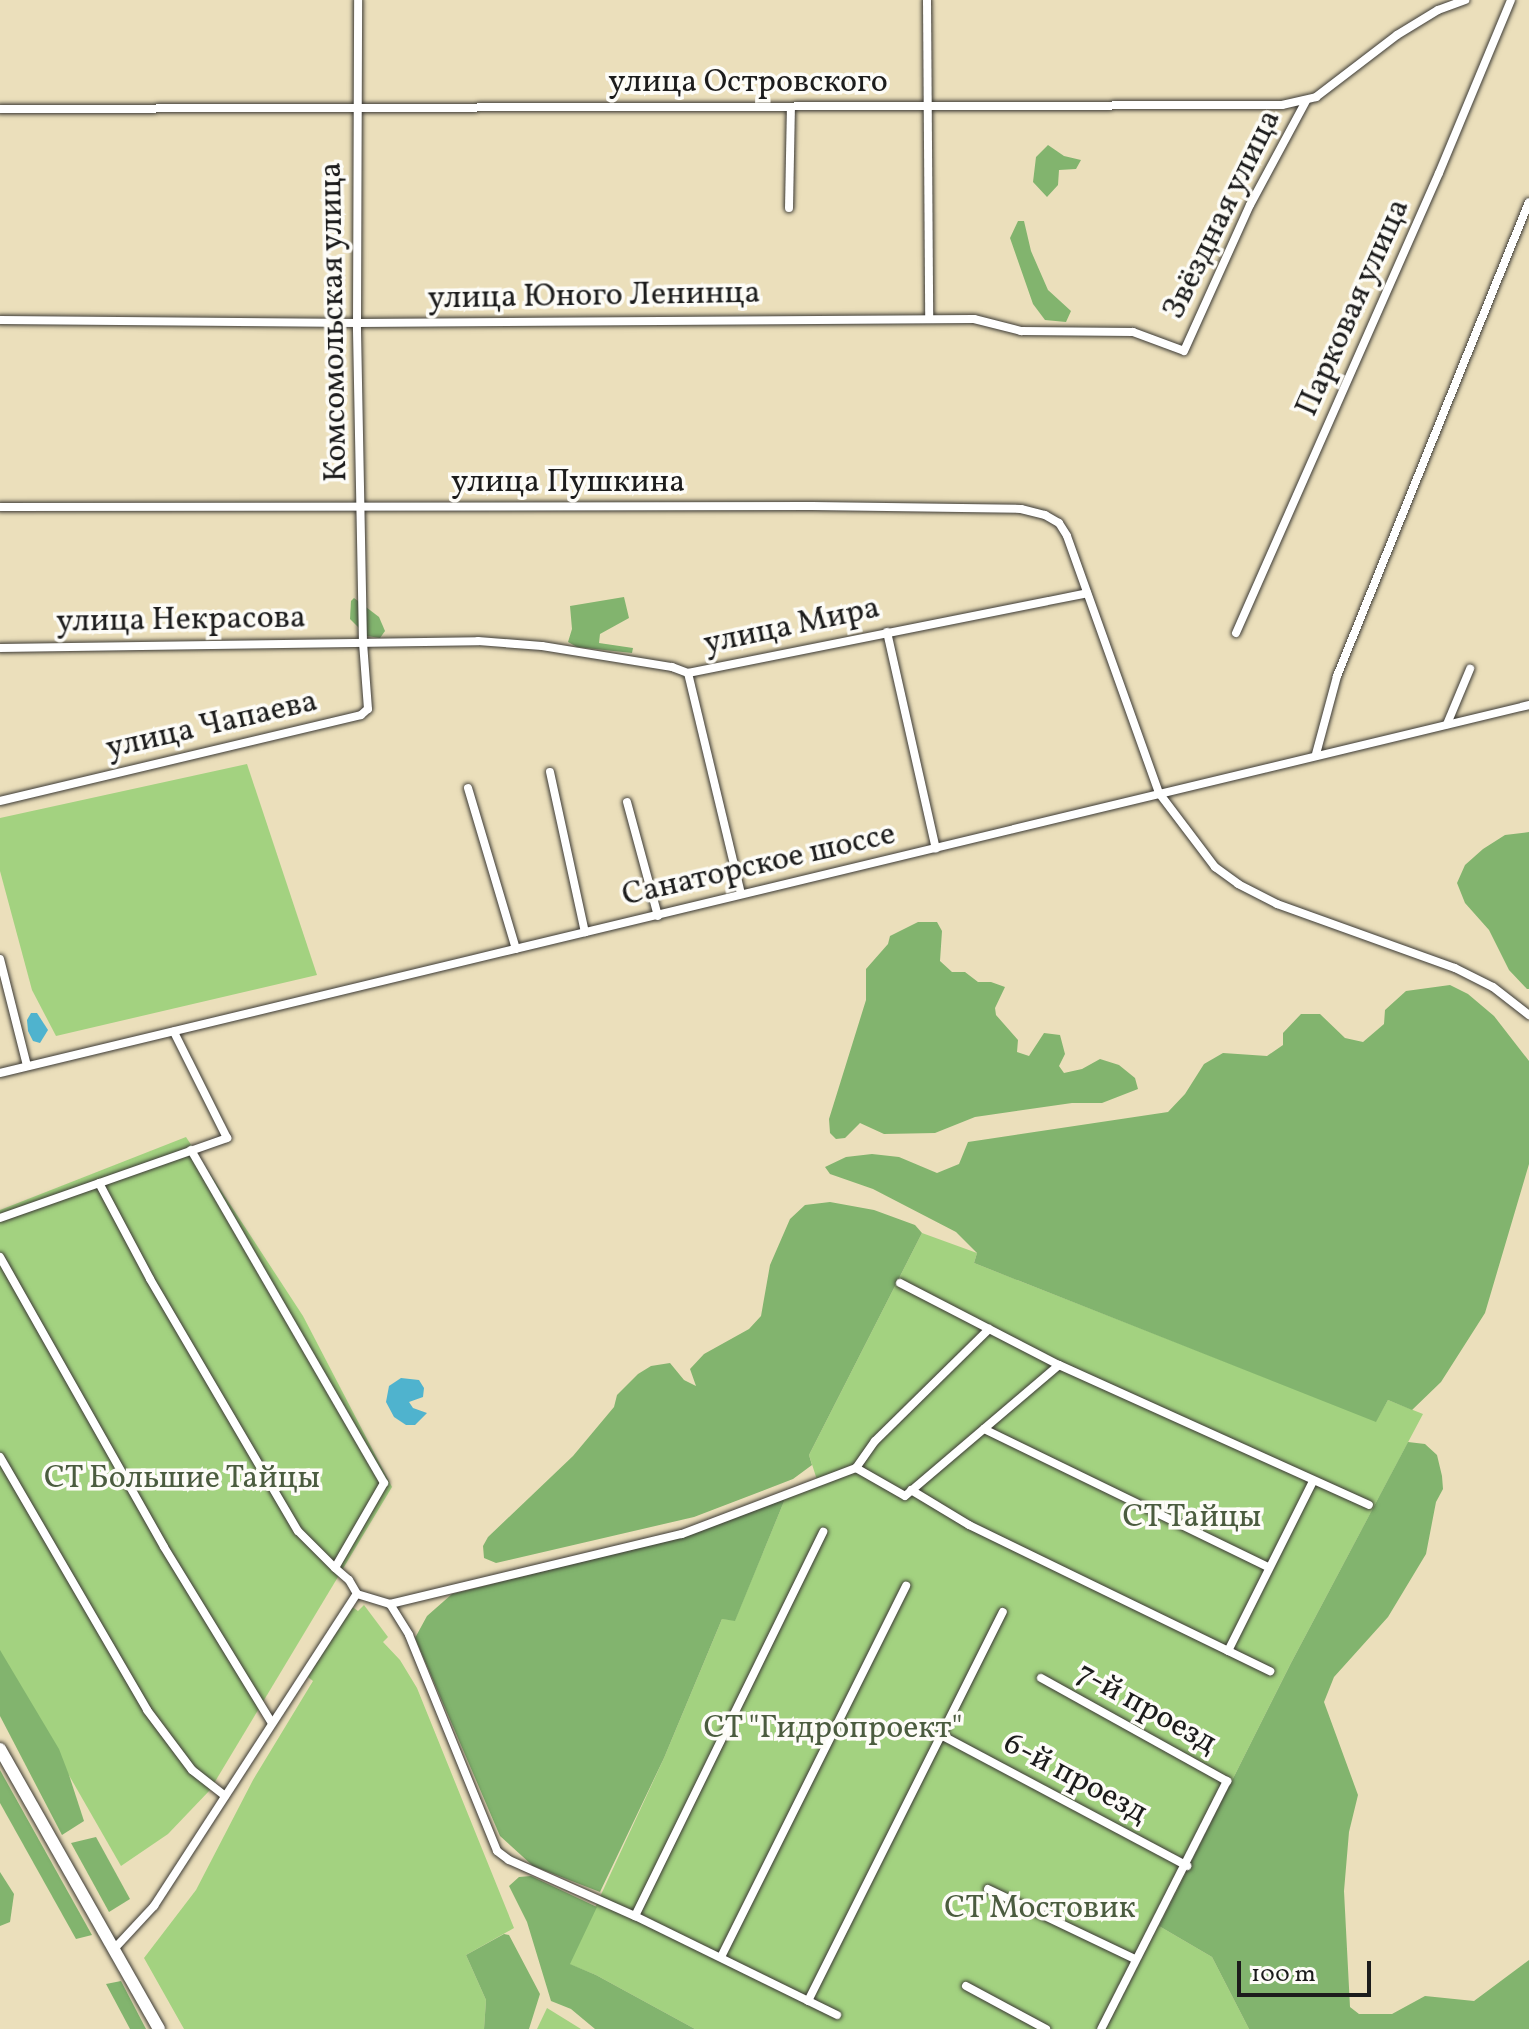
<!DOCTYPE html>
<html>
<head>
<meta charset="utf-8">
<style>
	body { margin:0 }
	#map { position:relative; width:1529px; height:2029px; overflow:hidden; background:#ebdfbb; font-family:Vollkorn,serif }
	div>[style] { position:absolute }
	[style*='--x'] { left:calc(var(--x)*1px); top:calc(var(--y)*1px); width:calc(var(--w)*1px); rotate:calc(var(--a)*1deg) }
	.green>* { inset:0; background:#a3d280 }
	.forest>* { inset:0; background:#82b46e }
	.water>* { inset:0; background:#4fb3ce }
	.roads { filter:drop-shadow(0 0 2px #3b3934) drop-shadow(0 0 2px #3b3934) }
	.minor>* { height:8px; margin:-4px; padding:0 4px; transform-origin:4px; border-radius:4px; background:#fff }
	.secondary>* { height:12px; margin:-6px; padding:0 6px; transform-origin:6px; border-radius:6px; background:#fff }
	span { translate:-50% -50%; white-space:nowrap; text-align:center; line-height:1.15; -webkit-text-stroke:7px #fdfcf7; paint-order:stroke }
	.street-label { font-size:32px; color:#1c1c1c }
	.park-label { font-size:32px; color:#4b5c3f }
	.scale { position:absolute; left:1237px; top:1961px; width:134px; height:36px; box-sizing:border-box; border:4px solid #1c1c1c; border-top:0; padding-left:10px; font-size:24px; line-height:28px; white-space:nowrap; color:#1c1c1c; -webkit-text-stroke:6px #fdfcf7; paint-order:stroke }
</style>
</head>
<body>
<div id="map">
	<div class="green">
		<i style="clip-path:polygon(247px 764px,317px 975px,56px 1036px,32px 990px,0 871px,0 818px)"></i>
		<i style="clip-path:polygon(186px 1137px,303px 1316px,392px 1487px,210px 1790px,168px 1834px,121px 1866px,0 1655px,0 1210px)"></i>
		<i style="clip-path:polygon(922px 1233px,977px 1253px,974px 1263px,1376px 1421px,1388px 1400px,1423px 1414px,1291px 1663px,1159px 1926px,1212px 1957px,1249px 2029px,695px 2029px,596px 1975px,569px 1964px,664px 1758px,722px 1619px,735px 1620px,785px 1499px,818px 1483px,809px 1455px)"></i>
		<i style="clip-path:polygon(364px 1605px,388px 1637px,383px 1642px,400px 1660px,417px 1688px,514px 1928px,466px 1955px,486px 2000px,484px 2029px,184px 2029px,144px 1958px,196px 1890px,253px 1780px,313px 1681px,308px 1677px,351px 1606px,358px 1611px)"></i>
		<i style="clip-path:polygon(547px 2008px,581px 2029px,537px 2029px)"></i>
	</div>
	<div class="forest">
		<i style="clip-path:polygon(1048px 145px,1064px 156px,1081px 160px,1076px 169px,1059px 170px,1058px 185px,1047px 197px,1033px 182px,1036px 157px)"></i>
		<i style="clip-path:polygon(1018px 221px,1024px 221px,1031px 251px,1048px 290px,1071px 311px,1066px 322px,1045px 320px,1033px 304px,1010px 238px)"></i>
		<i style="clip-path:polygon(624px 597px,629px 618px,600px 634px,599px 643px,633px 648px,632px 653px,577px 647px,568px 642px,572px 629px,570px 606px)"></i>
		<i style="clip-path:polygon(354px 598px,379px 617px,385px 631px,380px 638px,367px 636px,350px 619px,351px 601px)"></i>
		<i style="clip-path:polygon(1529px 832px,1529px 989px,1527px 989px,1509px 970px,1489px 930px,1465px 903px,1457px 883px,1465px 865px,1483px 849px,1505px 835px)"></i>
		<i style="clip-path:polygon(918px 922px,937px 922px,942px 931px,940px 961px,952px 972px,965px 972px,978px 982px,991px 982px,1005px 987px,995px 1008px,996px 1015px,1018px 1040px,1017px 1052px,1029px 1056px,1044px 1033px,1060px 1035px,1065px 1054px,1059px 1066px,1064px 1073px,1082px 1069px,1100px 1059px,1119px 1065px,1135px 1078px,1138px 1089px,1102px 1103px,1072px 1103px,975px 1117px,935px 1133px,884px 1134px,860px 1123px,845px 1138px,836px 1139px,830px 1133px,829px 1119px,866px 1000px,866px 969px,888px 944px,890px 936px)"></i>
		<i style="clip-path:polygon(1450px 985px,1468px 994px,1494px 1016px,1529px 1061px,1529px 1164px,1485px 1313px,1441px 1382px,1412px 1410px,1388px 1400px,1376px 1422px,974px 1263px,977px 1253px,956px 1232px,873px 1189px,830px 1174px,825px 1167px,846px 1157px,872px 1154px,899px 1157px,937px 1173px,959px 1164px,968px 1142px,1168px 1112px,1185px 1094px,1204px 1064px,1223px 1053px,1267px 1056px,1283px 1045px,1283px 1033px,1301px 1014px,1320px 1014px,1345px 1038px,1363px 1042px,1384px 1024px,1385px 1010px,1406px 991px)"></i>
		<i style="clip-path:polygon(830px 1202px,874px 1210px,915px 1225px,922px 1233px,809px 1455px,812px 1465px,793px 1479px,694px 1517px,496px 1563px,484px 1558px,483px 1546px,488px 1537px,573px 1456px,614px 1407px,617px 1395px,638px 1374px,651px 1366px,670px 1363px,684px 1380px,696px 1386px,690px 1369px,704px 1354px,749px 1329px,761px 1316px,770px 1265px,790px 1219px,805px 1205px)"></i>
		<i style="clip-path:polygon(1408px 1442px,1425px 1444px,1437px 1455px,1442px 1476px,1443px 1489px,1436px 1502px,1426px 1554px,1388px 1617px,1334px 1677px,1324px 1702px,1358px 1795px,1349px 1832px,1344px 1891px,1350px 2007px,1359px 2014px,1392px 2014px,1425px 1996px,1474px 2001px,1529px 1960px,1529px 2029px,1249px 2029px,1212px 1957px,1159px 1926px,1291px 1663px)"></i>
		<i style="clip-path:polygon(785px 1499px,735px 1621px,722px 1619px,664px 1758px,600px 1892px,533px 1866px,500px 1836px,415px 1638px,427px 1616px,452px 1594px,685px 1536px)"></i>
		<i style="clip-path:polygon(0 1650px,59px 1749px,69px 1775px,84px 1821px,62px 1835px,0 1716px)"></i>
		<i style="clip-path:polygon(0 1770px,92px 1935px,76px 1939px,0 1803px)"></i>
		<i style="clip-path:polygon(96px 1837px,130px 1899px,109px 1912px,71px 1843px)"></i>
		<i style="clip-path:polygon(0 1872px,14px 1894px,10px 1922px,0 1926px)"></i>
		<i style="clip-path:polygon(531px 1876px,597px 1907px,570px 1964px,596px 1975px,695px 2029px,595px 2029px,571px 2009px,551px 2001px,527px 1922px,509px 1886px,519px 1877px)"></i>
		<i style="clip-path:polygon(504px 1934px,509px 1935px,540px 1994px,529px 2029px,484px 2029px,486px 2000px,466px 1955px)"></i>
		<i style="clip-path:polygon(121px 1981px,146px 2029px,130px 2029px,106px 1984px)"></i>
	</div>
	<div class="water">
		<i style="clip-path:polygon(31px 1013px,37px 1013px,48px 1030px,40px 1043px,33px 1041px,28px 1031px,27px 1020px)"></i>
		<i style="clip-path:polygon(401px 1378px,419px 1380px,424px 1388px,423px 1397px,409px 1402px,413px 1408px,427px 1413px,415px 1425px,406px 1425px,394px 1417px,386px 1402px,389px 1386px)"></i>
	</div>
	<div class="roads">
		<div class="minor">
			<i style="--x:927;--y:0;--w:318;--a:89.6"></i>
			<i style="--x:0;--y:109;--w:1282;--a:-0.18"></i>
			<i style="--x:1282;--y:105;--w:35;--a:-13"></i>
			<i style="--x:1316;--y:97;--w:102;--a:-37.4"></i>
			<i style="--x:1397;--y:35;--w:48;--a:-31.4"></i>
			<i style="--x:1438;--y:10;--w:29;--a:-20"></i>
			<i style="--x:789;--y:208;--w:101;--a:-88.9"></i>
			<i style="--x:0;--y:320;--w:357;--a:0.5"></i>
			<i style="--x:357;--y:323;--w:617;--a:-0.37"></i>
			<i style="--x:974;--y:319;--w:49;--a:14.3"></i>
			<i style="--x:1021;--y:331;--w:112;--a:0.5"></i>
			<i style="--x:1133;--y:332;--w:54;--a:20.4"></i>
			<i style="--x:1184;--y:351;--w:160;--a:-65.7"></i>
			<i style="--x:1250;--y:205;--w:118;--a:-61.7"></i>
			<i style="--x:0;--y:507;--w:812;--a:-0.07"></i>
			<i style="--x:812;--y:506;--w:209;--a:0.8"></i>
			<i style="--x:1021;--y:509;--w:25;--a:14"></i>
			<i style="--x:1045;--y:515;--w:16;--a:30"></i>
			<i style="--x:1059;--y:523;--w:15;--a:58"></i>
			<i style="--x:1067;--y:536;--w:273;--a:70.3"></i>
			<i style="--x:1159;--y:793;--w:93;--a:52.9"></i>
			<i style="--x:1215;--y:867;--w:29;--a:36"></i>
			<i style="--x:1238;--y:884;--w:44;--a:27.1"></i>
			<i style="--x:1277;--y:904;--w:189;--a:19.8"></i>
			<i style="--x:1455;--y:968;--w:42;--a:26.6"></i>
			<i style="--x:1493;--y:987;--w:46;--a:37.9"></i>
			<i style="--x:887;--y:632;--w:222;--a:77.3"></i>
			<i style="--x:1236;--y:633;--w:503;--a:-66.19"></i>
			<i style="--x:1439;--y:173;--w:187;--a:-67.4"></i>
			<i style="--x:0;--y:648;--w:478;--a:-0.8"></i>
			<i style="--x:478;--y:641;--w:64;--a:4.5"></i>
			<i style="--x:542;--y:646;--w:132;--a:9.2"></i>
			<i style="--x:672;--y:667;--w:17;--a:21"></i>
			<i style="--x:688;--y:673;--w:407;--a:-11.3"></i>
			<i style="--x:688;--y:673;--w:226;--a:76.5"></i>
			<i style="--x:1447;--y:724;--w:60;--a:-67.3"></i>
			<i style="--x:1316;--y:754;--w:81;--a:-74.9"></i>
			<i style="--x:1337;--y:676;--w:511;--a:-67.95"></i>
			<i style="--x:550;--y:772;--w:164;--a:77.7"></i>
			<i style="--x:468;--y:788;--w:168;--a:73.4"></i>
			<i style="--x:0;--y:801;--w:371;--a:-13.4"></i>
			<i style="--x:361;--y:715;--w:9;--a:-41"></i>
			<i style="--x:368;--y:709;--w:66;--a:-94.3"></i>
			<i style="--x:363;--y:643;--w:320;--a:-91.1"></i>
			<i style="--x:357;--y:323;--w:323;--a:-89.8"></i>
			<i style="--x:627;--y:802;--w:118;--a:74.8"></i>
			<i style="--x:0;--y:959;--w:110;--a:75.8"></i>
			<i style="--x:0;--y:1073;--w:1573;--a:-13.53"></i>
			<i style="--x:191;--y:1150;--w:385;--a:59.9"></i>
			<i style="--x:384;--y:1483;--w:98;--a:120"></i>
			<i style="--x:335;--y:1568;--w:18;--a:41"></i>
			<i style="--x:349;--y:1580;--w:16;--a:60"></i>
			<i style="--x:357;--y:1594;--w:34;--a:17"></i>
			<i style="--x:390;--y:1604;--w:36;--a:58"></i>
			<i style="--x:409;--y:1635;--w:233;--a:67.8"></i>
			<i style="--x:497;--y:1851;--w:15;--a:37"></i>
			<i style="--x:509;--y:1860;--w:138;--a:24"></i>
			<i style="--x:635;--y:1916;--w:225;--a:26.1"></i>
			<i style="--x:99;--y:1183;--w:109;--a:62"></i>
			<i style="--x:150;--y:1279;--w:292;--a:59.6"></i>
			<i style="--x:298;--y:1531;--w:52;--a:45"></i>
			<i style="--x:0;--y:1218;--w:241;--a:-19.4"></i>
			<i style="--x:227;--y:1138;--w:119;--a:-116.6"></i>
			<i style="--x:0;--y:1257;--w:333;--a:60.5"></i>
			<i style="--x:164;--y:1547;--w:206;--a:58.5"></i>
			<i style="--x:900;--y:1283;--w:179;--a:27.3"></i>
			<i style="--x:1059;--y:1365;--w:340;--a:24.3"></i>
			<i style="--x:984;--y:1429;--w:316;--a:25.9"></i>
			<i style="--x:0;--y:1457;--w:293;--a:59.8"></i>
			<i style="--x:147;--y:1710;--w:75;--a:53.1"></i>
			<i style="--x:192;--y:1770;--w:42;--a:38.2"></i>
			<i style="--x:856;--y:1468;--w:56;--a:29.7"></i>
			<i style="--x:905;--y:1496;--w:202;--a:-40.4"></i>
			<i style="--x:911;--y:1490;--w:68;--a:31.1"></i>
			<i style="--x:969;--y:1525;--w:335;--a:25.9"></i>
			<i style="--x:390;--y:1604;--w:300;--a:-13.5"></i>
			<i style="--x:682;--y:1534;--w:186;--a:-20.8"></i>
			<i style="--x:856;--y:1468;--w:33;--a:-55"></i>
			<i style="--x:875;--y:1441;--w:160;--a:-44.5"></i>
			<i style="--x:1228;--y:1651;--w:190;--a:-63.4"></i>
			<i style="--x:1041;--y:1678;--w:213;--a:29"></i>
			<i style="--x:1227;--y:1781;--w:278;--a:116.9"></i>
			<i style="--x:941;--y:1735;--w:279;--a:28"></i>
			<i style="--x:988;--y:1889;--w:163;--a:25.5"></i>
			<i style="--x:635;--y:1916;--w:428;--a:-63.9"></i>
			<i style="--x:114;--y:1949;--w:59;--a:-47.1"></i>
			<i style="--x:154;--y:1906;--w:372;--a:-57"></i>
			<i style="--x:721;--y:1957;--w:415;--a:-63.5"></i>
			<i style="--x:966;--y:1986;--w:91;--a:28.3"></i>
			<i style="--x:808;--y:2001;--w:435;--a:-63.4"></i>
		</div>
		<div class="secondary">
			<i style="--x:0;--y:1749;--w:322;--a:60.4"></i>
		</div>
	</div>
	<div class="street-label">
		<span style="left:748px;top:83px">улица Островского</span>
		<span style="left:1223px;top:215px;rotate:-64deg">Звёздная улица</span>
		<span style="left:594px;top:297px;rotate:-1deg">улица Юного Ленинца</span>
		<span style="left:1354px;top:308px;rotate:-66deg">Парковая улица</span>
		<span style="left:335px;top:322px;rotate:-91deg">Комсомольская улица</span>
		<span style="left:568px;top:483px">улица Пушкина</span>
		<span style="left:181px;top:621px;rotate:-1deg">улица Некрасова</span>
		<span style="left:792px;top:627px;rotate:-12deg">улица Мира</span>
		<span style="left:212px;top:726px;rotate:-13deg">улица Чапаева</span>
		<span style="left:759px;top:866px;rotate:-13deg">Санаторское шоссе</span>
		<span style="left:1146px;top:1709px;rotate:29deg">7-й проезд</span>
		<span style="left:1075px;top:1779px;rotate:28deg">6-й проезд</span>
	</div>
	<div class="park-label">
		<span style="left:182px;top:1479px">СТ Большие Тайцы</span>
		<span style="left:1192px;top:1518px">СТ Тайцы</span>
		<span style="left:833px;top:1729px">СТ "Гидропроект"</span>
		<span style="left:1040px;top:1909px">СТ Мостовик</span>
	</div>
	<div class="scale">100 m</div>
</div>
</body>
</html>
